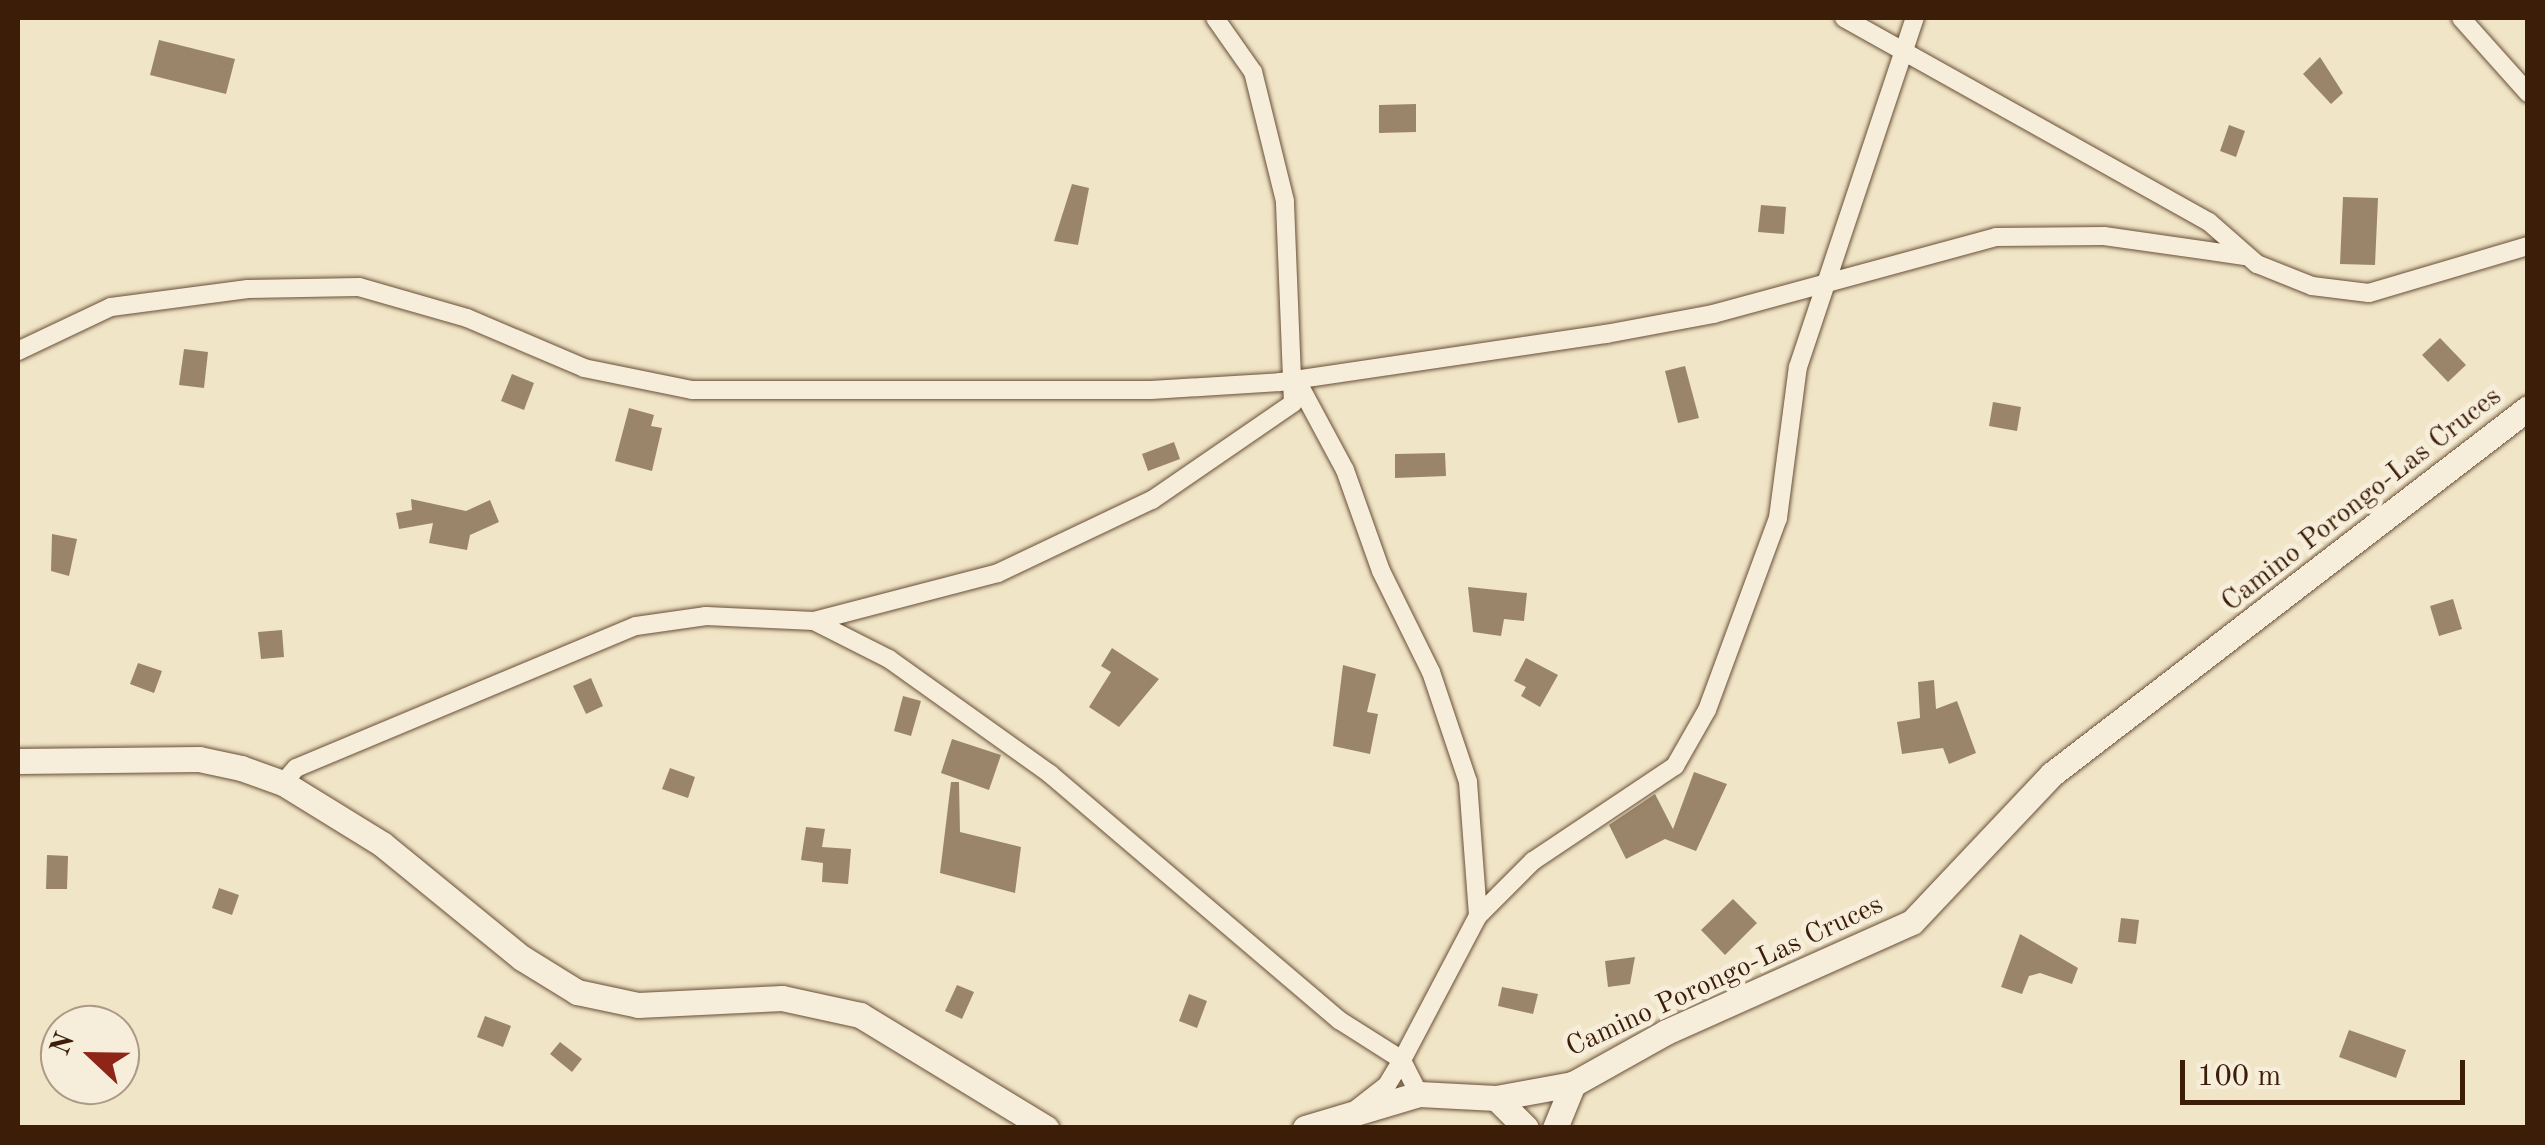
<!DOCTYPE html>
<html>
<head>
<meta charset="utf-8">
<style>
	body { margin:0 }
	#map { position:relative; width:2545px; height:1145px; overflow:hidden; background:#f1e5c7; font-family:"Old Standard TT",serif }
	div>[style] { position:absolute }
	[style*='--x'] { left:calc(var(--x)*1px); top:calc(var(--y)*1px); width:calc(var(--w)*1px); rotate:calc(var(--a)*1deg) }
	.building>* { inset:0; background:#9a856b }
	.roads { filter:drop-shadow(0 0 2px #694f37) drop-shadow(0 0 2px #694f37) }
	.street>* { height:18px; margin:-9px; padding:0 9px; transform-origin:9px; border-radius:9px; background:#f6eedb }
	.secondary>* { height:25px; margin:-12.5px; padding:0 12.5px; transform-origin:12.5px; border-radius:12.5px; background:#f6eedb }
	span { translate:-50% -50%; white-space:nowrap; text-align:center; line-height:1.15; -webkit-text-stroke:10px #f6eedb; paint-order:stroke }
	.street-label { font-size:28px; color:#3c1d07 }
	.frame { position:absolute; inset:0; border:20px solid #3c1d07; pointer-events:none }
	.north { position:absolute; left:40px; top:1005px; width:100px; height:100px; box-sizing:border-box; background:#f6eedb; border:2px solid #ac9a86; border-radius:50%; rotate:292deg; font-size:28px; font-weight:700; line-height:40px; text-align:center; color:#3c1d07 }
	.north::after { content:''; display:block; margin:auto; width:35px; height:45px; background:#8f2418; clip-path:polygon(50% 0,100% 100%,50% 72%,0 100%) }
	.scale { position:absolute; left:2180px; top:1060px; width:285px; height:45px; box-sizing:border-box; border:5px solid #3c1d07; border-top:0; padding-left:12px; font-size:30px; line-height:35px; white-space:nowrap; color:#3c1d07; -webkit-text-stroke:8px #f6eedb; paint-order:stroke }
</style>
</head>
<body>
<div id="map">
	<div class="building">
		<i style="clip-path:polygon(159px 40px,235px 59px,226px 94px,150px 75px)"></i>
		<i style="clip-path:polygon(2320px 57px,2343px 93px,2331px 104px,2303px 74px)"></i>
		<i style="clip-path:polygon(1416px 104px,1416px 132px,1379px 133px,1379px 105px)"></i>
		<i style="clip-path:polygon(2229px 125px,2245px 131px,2236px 157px,2220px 151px)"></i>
		<i style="clip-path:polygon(1072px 184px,1089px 188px,1078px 245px,1054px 241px)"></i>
		<i style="clip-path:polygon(2343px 197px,2378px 198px,2375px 265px,2340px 264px)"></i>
		<i style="clip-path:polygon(1761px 205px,1786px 207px,1784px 234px,1758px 232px)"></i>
		<i style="clip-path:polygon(2440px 338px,2466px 365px,2448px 382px,2422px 355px)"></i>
		<i style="clip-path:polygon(184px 349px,208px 352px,204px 388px,179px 385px)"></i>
		<i style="clip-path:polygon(1685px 366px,1699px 418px,1678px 423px,1665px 371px)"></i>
		<i style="clip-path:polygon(512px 374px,534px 383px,524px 410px,501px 401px)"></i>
		<i style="clip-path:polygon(1993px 402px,2021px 407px,2017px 431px,1989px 426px)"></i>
		<i style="clip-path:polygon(629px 408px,654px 415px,651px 426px,662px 428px,652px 471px,615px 461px)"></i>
		<i style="clip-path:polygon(1174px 442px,1180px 459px,1148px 471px,1142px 454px)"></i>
		<i style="clip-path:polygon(1445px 453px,1446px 476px,1395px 478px,1395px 454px)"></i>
		<i style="clip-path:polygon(411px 499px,466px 511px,490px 500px,499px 522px,470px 535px,467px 550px,429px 543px,433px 523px,399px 529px,396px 513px,412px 510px)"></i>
		<i style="clip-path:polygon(52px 534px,77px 539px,69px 576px,51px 571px)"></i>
		<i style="clip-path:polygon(1468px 587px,1527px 593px,1524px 621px,1504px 619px,1501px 636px,1473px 632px)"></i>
		<i style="clip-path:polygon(2453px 599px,2462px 629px,2439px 636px,2430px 606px)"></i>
		<i style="clip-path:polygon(282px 630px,284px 657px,261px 659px,258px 632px)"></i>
		<i style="clip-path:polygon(1112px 648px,1159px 679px,1119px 727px,1089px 707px,1111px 672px,1101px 666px)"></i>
		<i style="clip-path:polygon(1526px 658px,1558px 675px,1540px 707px,1521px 696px,1526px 687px,1514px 681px)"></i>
		<i style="clip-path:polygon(138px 663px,162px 671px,154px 693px,130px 684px)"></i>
		<i style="clip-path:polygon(1343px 665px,1376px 674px,1367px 712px,1378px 714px,1370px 754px,1333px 746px)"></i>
		<i style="clip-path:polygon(591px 678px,603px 706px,586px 714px,573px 686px)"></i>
		<i style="clip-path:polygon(1934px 680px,1936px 709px,1957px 701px,1976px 753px,1949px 764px,1943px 748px,1902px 754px,1897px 722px,1920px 718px,1918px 682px)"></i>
		<i style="clip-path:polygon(903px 696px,921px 701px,911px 736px,894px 731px)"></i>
		<i style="clip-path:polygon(952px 739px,1001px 755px,989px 790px,941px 773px)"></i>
		<i style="clip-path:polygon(670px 768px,695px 777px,688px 798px,662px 789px)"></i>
		<i style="clip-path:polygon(1694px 772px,1727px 784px,1696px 851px,1665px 839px,1626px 859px,1609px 825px,1655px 794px,1673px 829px)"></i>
		<i style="clip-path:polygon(951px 782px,959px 782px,960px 832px,1021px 847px,1015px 893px,940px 873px)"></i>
		<i style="clip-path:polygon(806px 827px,825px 829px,822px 847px,851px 849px,848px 884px,822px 882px,823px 863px,801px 860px)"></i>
		<i style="clip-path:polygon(47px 855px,68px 856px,67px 889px,46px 889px)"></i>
		<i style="clip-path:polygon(219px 888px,239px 895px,232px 915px,212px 908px)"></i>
		<i style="clip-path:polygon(1733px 899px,1757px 923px,1725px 955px,1701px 930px)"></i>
		<i style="clip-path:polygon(2121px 918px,2139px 920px,2136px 944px,2118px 942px)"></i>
		<i style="clip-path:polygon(2020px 934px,2078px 968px,2072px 984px,2040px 973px,2029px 976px,2022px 994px,2001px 987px)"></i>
		<i style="clip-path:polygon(1635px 957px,1630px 984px,1608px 987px,1605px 961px)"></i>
		<i style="clip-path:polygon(957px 985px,974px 992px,962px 1019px,945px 1011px)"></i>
		<i style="clip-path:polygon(1502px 987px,1538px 994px,1533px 1014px,1498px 1006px)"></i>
		<i style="clip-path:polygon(1189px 994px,1207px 1001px,1197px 1028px,1179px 1021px)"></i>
		<i style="clip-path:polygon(485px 1016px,511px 1026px,503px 1047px,477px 1037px)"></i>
		<i style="clip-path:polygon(2349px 1030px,2406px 1050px,2396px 1078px,2339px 1057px)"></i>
		<i style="clip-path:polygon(560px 1042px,582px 1059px,572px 1072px,550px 1054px)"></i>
	</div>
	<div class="roads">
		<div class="street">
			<i style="--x:1844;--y:18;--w:418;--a:29.2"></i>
			<i style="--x:2209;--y:222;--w:64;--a:41.2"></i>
			<i style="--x:2257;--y:264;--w:59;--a:21.8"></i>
			<i style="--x:2312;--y:286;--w:57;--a:7"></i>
			<i style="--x:2369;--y:293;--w:166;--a:-16.5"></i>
			<i style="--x:2461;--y:18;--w:101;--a:48.2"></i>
			<i style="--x:18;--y:351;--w:103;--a:-25.3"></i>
			<i style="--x:111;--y:307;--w:138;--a:-7.5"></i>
			<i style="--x:248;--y:289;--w:111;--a:-1"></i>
			<i style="--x:359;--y:287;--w:112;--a:16"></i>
			<i style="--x:467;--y:318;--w:127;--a:23.1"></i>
			<i style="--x:584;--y:368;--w:110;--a:11.5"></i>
			<i style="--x:692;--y:390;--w:459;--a:0"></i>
			<i style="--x:1151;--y:390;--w:129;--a:-3.5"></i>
			<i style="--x:1280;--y:382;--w:330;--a:-8.4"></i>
			<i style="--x:1606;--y:334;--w:109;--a:-10.6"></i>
			<i style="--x:1713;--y:314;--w:293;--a:-15.2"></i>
			<i style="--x:1996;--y:237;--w:108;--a:-0.5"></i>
			<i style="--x:2104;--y:236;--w:142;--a:8.1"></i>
			<i style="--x:1296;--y:379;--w:103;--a:61.7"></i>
			<i style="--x:1345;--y:470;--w:107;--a:70.4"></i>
			<i style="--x:1381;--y:571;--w:113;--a:63.7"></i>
			<i style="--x:1431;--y:672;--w:116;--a:71.4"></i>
			<i style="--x:1468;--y:782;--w:134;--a:85.7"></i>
			<i style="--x:814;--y:621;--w:84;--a:26.9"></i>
			<i style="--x:889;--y:659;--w:198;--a:35.5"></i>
			<i style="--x:1050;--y:774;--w:380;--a:40.4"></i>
			<i style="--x:1339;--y:1020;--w:75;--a:32.4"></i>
			<i style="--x:1402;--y:1060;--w:29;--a:121"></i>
			<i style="--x:1387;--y:1085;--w:39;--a:142"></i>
			<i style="--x:283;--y:783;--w:20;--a:-49"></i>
			<i style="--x:296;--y:768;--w:368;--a:-22.7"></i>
			<i style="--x:636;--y:626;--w:71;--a:-8.1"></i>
			<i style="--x:706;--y:616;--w:108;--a:2.7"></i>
			<i style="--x:814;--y:621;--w:190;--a:-14.6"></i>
			<i style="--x:998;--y:573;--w:170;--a:-25.4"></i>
			<i style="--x:1152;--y:500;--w:171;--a:-34.5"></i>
			<i style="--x:1293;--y:403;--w:202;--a:-92.3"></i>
			<i style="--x:1285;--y:201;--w:133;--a:-103.9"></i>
			<i style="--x:1253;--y:72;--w:66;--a:-125.1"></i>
			<i style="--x:1419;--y:1094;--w:38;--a:-117"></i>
			<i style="--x:1402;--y:1060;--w:163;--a:-62.2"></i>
			<i style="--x:1478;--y:916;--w:78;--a:-45"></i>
			<i style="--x:1533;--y:861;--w:171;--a:-33.8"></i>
			<i style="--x:1675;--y:766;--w:64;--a:-60.3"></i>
			<i style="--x:1707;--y:710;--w:205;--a:-69.7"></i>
			<i style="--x:1778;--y:518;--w:152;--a:-82.5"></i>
			<i style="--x:1798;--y:367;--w:368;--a:-71.5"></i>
		</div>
		<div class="secondary">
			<i style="--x:18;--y:761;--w:181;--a:-0.6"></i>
			<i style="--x:199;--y:759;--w:43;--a:12.1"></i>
			<i style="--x:241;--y:768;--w:45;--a:19.7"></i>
			<i style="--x:283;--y:783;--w:116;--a:31.6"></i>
			<i style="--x:382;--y:844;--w:181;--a:39.2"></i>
			<i style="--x:522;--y:958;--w:65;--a:31.7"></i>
			<i style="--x:577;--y:992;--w:62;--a:12"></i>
			<i style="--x:638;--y:1005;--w:144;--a:-2.8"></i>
			<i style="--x:782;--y:998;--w:80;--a:12.3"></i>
			<i style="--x:860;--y:1015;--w:218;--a:31.3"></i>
			<i style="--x:1496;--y:1098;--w:42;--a:45"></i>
			<i style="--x:1305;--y:1128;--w:119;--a:-16.6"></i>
			<i style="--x:1419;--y:1094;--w:77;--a:3"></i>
			<i style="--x:1496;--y:1098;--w:78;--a:-10.3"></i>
			<i style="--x:1573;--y:1084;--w:107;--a:-29.2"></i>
			<i style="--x:1666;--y:1032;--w:269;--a:-24.1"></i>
			<i style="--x:1912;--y:922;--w:204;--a:-46.6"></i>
			<i style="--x:2052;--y:774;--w:600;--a:-37.56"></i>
			<i style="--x:1555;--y:1128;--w:48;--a:-67.8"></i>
		</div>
	</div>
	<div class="street-label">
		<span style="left:2362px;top:500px;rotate:-38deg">Camino Porongo-Las Cruces</span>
		<span style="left:1725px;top:977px;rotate:-25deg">Camino Porongo-Las Cruces</span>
	</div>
	<div class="frame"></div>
	<div class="north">N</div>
	<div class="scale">100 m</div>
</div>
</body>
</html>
